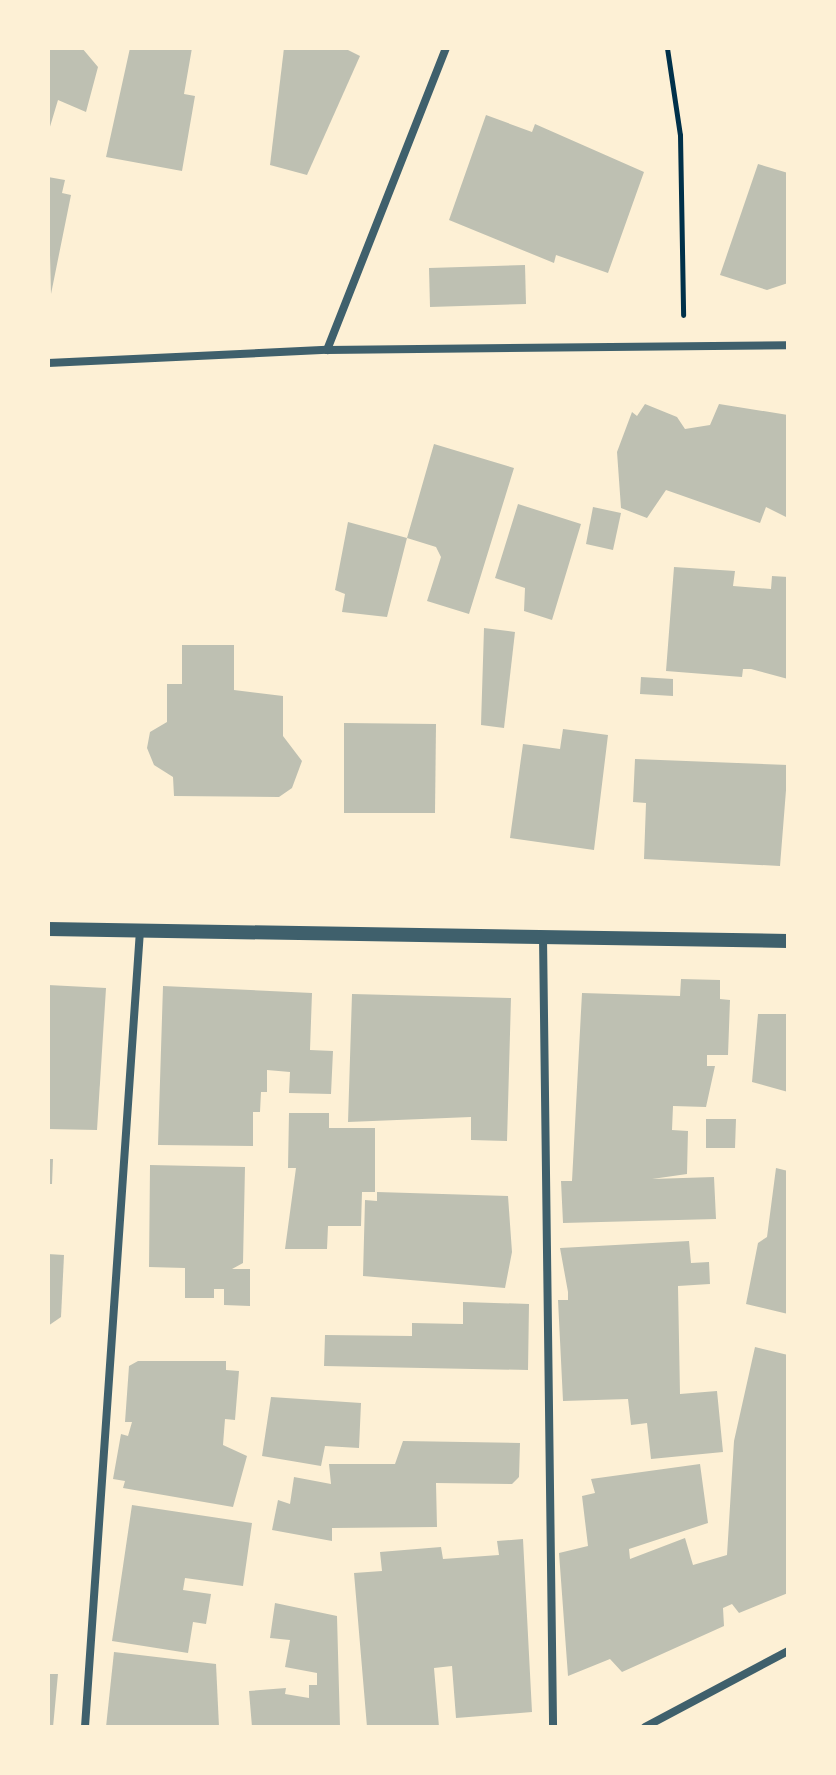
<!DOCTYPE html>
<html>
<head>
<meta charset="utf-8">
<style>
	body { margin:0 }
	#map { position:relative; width:836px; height:1775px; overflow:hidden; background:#fdf0d5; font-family:Ubuntu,sans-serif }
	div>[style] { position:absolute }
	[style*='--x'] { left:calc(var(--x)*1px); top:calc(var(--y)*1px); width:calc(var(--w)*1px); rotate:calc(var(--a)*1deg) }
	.building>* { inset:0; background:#bec0b2 }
	.path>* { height:5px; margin:-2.5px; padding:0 2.5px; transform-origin:2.5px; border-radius:2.5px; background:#003049 }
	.minor>* { height:8px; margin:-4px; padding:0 4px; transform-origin:4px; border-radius:4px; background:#3f606c }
	.tertiary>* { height:14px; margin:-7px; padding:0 7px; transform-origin:7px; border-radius:7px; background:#3f606c }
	span { translate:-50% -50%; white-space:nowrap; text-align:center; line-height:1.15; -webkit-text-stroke:6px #fdf0d5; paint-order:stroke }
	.frame { position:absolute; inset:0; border:50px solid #fdf0d5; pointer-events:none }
</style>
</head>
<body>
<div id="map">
	<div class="building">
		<i style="clip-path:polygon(48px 48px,82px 48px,98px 67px,86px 112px,58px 100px,49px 130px)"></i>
		<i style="clip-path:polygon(130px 48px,192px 48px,184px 94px,195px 96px,182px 171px,106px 157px)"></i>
		<i style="clip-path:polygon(284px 48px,344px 48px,360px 56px,307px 175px,270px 165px)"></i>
		<i style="clip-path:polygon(486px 115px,532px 132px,535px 124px,644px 172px,608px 273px,556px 255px,554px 263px,449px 220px)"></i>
		<i style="clip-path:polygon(758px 164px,788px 173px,788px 283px,767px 290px,720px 275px)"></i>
		<i style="clip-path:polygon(48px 177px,65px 180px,62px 193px,71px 195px,51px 294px)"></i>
		<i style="clip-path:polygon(525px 265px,526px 304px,430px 307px,429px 268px)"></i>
		<i style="clip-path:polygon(645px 404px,677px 417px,685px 429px,710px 425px,719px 404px,788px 415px,788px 518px,766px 507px,760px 523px,666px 490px,647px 518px,621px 508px,617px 452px,632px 412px,637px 416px)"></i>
		<i style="clip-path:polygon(434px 444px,514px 468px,469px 614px,427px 601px,441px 557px,436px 547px,407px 538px)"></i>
		<i style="clip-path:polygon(518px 504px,581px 524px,552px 620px,524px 611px,525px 588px,495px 578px)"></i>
		<i style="clip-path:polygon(593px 507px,621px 513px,613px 550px,586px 544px)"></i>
		<i style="clip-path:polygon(348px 522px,407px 538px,387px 617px,342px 612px,345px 594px,335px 590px)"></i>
		<i style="clip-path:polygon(674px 567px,735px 571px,733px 586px,771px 589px,772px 576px,788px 577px,788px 679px,751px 669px,743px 669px,742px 677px,666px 671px)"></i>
		<i style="clip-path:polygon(484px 628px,515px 632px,504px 728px,481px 725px)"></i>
		<i style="clip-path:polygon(182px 645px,234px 645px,234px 690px,283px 696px,283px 736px,302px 761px,292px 788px,279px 797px,174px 796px,173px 777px,154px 765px,147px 748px,150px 732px,167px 722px,167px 684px,182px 684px)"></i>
		<i style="clip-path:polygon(641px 677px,673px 679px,673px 696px,640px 694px)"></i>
		<i style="clip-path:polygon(344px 723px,436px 724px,435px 813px,344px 813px)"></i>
		<i style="clip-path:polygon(563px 729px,608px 735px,594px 850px,510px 838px,523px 744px,560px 749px)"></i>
		<i style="clip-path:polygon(635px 759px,788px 765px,780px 866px,644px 859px,646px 803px,633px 802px)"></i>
		<i style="clip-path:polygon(681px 979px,720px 980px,720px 999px,730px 1000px,728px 1055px,707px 1055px,707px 1066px,715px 1066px,706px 1107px,673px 1106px,672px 1130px,688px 1131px,687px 1174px,652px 1179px,714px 1177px,716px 1219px,563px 1223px,561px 1181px,572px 1181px,582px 993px,680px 996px)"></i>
		<i style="clip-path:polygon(48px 985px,106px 988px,97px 1130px,48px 1129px)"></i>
		<i style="clip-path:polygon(163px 986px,312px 993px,310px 1050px,333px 1051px,331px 1094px,289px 1093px,290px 1072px,267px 1070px,267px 1092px,261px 1092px,260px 1112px,253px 1112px,253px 1146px,158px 1145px)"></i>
		<i style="clip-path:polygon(352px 994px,511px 998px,507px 1141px,471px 1140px,471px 1117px,348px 1122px)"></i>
		<i style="clip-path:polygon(758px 1014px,788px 1014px,788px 1092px,752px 1082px)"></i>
		<i style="clip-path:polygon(289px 1113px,329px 1113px,329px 1128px,375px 1128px,375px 1192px,362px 1192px,361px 1226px,328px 1226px,327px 1249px,285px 1249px,296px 1168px,288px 1168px)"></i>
		<i style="clip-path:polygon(706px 1119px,736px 1119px,735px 1148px,706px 1148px)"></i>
		<i style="clip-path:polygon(48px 1159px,53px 1159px,52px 1184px,48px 1184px)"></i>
		<i style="clip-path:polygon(150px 1165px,245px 1167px,243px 1263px,232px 1269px,250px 1269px,250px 1306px,224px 1305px,224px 1289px,214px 1289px,214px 1298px,185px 1298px,185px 1268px,149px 1267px)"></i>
		<i style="clip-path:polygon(776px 1168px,788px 1171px,788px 1314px,746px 1304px,758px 1243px,767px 1237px)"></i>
		<i style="clip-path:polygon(377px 1192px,508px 1196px,512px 1252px,505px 1288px,363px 1276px,365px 1200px,377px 1201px)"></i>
		<i style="clip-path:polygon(689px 1241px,691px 1263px,709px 1262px,710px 1284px,678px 1286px,680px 1394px,717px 1391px,723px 1452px,651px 1459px,647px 1423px,631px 1425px,628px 1399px,563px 1401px,558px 1300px,568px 1300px,568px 1292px,560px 1248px)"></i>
		<i style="clip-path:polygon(48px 1254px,64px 1255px,61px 1317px,48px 1326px)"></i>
		<i style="clip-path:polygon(463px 1302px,529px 1304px,528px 1370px,324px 1366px,325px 1335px,412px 1336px,412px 1323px,463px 1324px)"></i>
		<i style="clip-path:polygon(755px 1347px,788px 1355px,788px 1593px,739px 1613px,732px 1604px,723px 1608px,724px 1626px,622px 1672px,610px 1659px,568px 1676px,559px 1553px,588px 1546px,582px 1496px,595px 1493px,591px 1479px,700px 1464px,708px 1523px,629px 1549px,630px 1559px,685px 1538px,693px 1565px,727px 1555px,734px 1441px)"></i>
		<i style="clip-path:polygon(138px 1361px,226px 1361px,226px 1370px,239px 1371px,235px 1420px,225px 1419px,223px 1445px,247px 1456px,233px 1507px,123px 1488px,125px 1481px,113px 1479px,121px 1434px,128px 1436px,132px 1422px,125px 1422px,129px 1366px)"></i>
		<i style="clip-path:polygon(271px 1397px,361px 1403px,359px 1448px,325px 1446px,321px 1466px,262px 1456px)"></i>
		<i style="clip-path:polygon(403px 1441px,520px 1443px,519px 1477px,512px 1484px,436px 1483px,437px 1527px,332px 1528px,332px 1541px,272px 1530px,278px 1500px,290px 1504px,294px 1477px,331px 1484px,329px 1464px,395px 1464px)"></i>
		<i style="clip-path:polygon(132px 1505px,252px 1523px,243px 1586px,185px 1578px,183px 1590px,211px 1594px,206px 1624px,193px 1622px,188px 1653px,112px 1641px)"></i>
		<i style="clip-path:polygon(523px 1539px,532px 1712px,456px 1718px,452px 1666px,434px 1668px,439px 1727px,367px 1727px,354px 1573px,382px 1571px,380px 1552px,441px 1547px,443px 1559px,499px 1555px,497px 1541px)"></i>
		<i style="clip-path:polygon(275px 1603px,337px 1616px,340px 1727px,252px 1727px,249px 1691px,286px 1688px,285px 1694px,309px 1698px,309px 1685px,317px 1685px,317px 1673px,285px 1667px,290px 1640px,270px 1638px)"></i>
		<i style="clip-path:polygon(114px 1652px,216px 1664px,219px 1727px,106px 1727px)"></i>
		<i style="clip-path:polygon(48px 1674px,58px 1674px,53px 1727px,48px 1727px)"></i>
	</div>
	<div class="path">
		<i style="--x:667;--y:48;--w:88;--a:81.5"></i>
		<i style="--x:680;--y:135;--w:180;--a:89"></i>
	</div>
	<div class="minor">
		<i style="--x:327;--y:350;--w:325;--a:-68.5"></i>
		<i style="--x:48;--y:363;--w:279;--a:-2.7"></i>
		<i style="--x:327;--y:350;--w:461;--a:-0.6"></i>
		<i style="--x:543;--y:937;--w:790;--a:89.27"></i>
		<i style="--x:85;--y:1727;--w:798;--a:-86.05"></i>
		<i style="--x:645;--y:1727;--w:162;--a:-28"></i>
	</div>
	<div class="tertiary">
		<i style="--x:48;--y:929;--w:740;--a:0.93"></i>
	</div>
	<div class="frame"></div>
</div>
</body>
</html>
